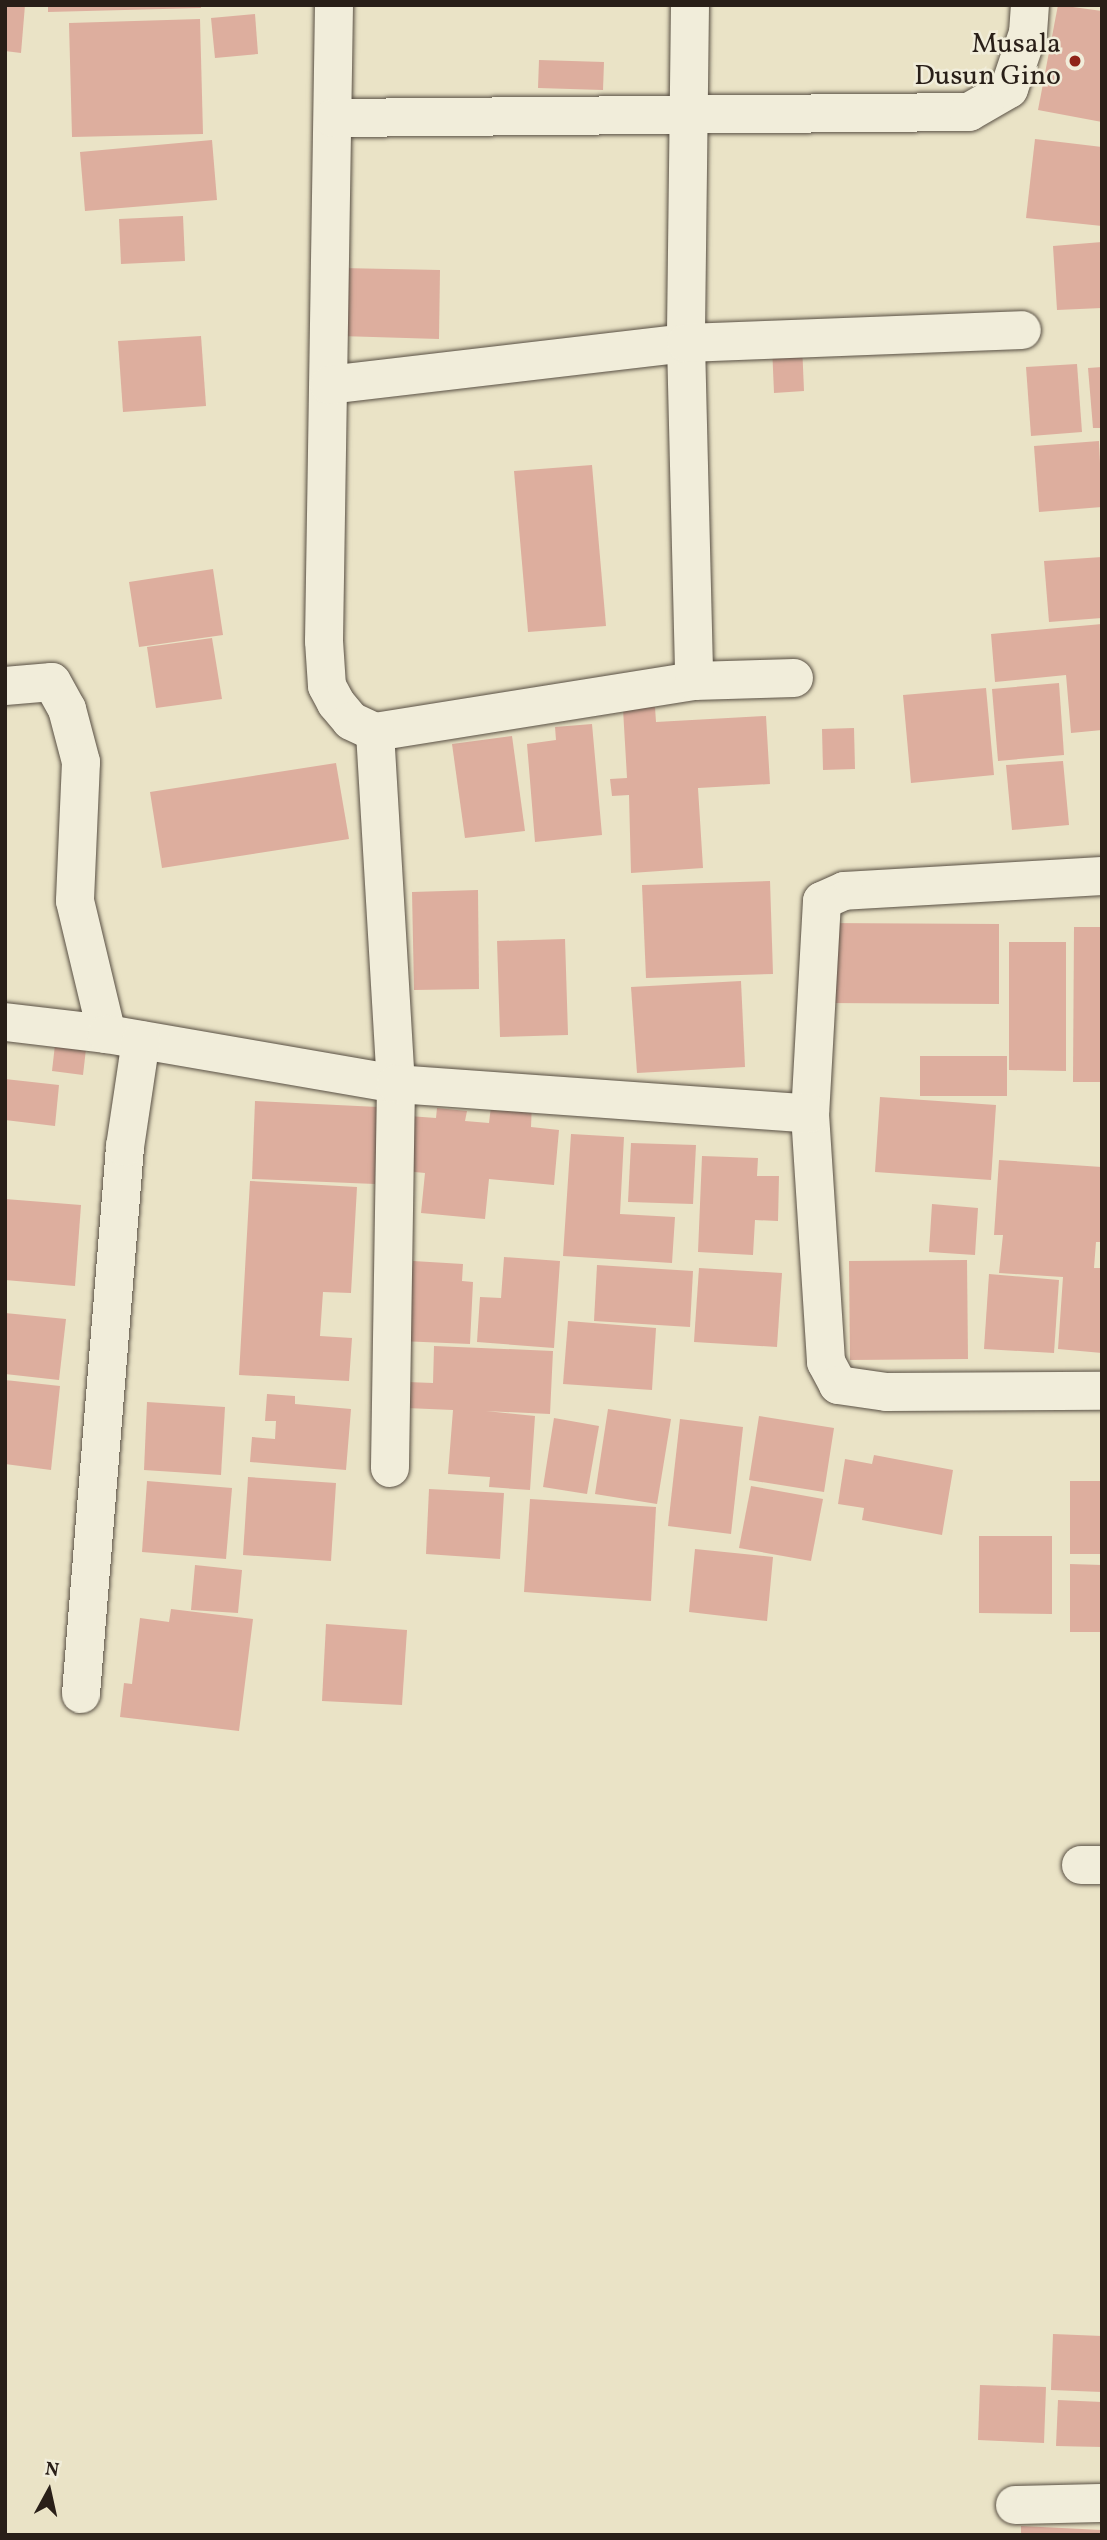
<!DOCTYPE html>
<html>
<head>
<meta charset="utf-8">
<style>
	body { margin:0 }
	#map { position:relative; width:1107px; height:2540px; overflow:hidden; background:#eae3c6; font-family:Vollkorn,serif }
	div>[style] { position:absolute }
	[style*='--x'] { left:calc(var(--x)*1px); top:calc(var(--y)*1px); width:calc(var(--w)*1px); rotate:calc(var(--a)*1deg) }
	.building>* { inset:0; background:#ddae9e }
	.roads { filter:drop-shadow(0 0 2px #595044) drop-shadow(0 0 2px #595044) }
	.street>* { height:38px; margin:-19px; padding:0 19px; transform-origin:19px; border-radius:19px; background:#f1edda }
	.dots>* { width:19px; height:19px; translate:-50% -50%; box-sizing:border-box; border:4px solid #f1edda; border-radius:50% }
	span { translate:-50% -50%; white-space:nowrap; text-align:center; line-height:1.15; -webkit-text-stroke:5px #f1edda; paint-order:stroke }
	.poi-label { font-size:28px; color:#291f18 }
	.right { translate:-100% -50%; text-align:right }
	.frame { position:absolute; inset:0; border:7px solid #291f18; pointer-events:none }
	.north { position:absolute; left:14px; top:2456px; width:70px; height:70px; -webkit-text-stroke:5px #f1edda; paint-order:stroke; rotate:8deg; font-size:19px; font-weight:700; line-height:28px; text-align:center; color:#291f18 }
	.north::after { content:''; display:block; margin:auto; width:24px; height:32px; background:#291f18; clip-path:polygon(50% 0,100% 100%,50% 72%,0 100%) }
</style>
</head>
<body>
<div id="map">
	<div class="building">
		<i style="clip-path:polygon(5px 5px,25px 5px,21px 53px,5px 51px)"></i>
		<i style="clip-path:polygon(48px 5px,201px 5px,201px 8px,48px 12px)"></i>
		<i style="clip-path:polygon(1058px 5px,1102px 11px,1102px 122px,1038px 110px)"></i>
		<i style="clip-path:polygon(255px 14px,258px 54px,215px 58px,211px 18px)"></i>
		<i style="clip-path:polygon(200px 19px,203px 134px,72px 137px,69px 23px)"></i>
		<i style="clip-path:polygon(539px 60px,604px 62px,603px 90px,538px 88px)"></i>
		<i style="clip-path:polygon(1035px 139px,1102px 147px,1102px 226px,1026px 218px)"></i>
		<i style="clip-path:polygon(212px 140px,217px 200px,85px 211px,80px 152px)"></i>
		<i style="clip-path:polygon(183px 216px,185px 261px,121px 264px,119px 219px)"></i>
		<i style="clip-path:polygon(1102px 242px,1102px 308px,1057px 310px,1053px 246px)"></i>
		<i style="clip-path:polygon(341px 268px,440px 270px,439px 339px,340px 336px)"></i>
		<i style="clip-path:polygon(201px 336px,206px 406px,123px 412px,118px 341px)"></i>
		<i style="clip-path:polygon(802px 344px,804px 391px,774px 393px,772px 346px)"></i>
		<i style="clip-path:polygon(1077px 364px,1082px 432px,1031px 436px,1026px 367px)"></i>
		<i style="clip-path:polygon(1102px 367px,1102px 428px,1093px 428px,1088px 368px)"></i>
		<i style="clip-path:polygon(1099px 441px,1102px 507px,1039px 512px,1034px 446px)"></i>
		<i style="clip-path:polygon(592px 465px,606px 626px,528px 632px,514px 471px)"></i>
		<i style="clip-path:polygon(1102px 557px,1102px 618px,1049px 622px,1044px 561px)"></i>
		<i style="clip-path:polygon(213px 569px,223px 635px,139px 647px,129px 582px)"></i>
		<i style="clip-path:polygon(1102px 624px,1102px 730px,1071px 733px,1066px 675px,995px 682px,991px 634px)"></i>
		<i style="clip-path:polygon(212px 638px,222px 699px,156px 708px,147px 647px)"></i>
		<i style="clip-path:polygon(1059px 683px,1064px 755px,998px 761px,992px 689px)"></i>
		<i style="clip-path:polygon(986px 688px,994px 775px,911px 783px,903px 695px)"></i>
		<i style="clip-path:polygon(655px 707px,656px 722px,766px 716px,770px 784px,698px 788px,703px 868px,631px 873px,629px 795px,612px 796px,610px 779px,627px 778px,623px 709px)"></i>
		<i style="clip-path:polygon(592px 724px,602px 835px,535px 842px,527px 744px,556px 740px,555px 727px)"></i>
		<i style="clip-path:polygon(854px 728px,855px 769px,823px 770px,822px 729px)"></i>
		<i style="clip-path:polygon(512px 736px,525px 831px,465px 838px,452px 744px)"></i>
		<i style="clip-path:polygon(1063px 761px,1069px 825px,1012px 830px,1006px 765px)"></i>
		<i style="clip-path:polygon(336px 763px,349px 839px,162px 868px,150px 792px)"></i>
		<i style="clip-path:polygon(770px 881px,773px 974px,646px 978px,642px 885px)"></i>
		<i style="clip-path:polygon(478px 890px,479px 989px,414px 990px,412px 892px)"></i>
		<i style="clip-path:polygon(825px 923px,999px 924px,999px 1004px,825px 1003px)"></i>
		<i style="clip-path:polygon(1074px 927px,1102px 927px,1102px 1082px,1073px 1082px)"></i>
		<i style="clip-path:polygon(565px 939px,568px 1035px,500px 1037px,497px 941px)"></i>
		<i style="clip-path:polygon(1009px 942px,1066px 942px,1066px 1071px,1009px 1070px)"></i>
		<i style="clip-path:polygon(741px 981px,745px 1067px,637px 1073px,631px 987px)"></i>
		<i style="clip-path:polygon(56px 1036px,87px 1040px,83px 1075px,52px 1071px)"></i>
		<i style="clip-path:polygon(920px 1056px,1007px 1056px,1007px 1096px,920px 1096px)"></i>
		<i style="clip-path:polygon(5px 1079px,59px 1085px,55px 1126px,5px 1120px)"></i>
		<i style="clip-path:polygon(880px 1097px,996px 1105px,991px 1180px,875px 1172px)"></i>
		<i style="clip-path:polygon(492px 1098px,532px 1102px,531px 1127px,559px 1130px,554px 1185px,489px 1179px,485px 1219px,421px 1213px,425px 1173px,404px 1171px,409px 1116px,436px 1118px,437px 1108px,467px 1111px,465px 1121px,489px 1123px)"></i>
		<i style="clip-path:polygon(255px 1101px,378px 1107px,375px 1184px,252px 1179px)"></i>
		<i style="clip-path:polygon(571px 1134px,624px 1137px,620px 1214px,675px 1217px,672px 1263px,563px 1256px)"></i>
		<i style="clip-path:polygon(631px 1143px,696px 1145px,693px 1204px,628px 1202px)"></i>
		<i style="clip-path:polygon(702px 1156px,758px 1158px,757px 1176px,779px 1176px,778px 1221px,755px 1220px,753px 1255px,698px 1252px)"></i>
		<i style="clip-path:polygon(999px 1160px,1102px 1167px,1102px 1242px,1096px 1242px,1094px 1268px,1102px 1268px,1102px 1353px,1058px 1349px,1063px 1277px,999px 1273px,1003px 1235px,994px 1235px)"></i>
		<i style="clip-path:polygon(250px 1181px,357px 1187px,351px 1293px,323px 1292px,320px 1336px,352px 1338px,349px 1381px,239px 1375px)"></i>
		<i style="clip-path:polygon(5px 1199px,81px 1205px,75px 1286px,5px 1280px)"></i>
		<i style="clip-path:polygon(932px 1204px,978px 1208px,975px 1255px,929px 1252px)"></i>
		<i style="clip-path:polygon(504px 1257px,560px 1261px,554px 1348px,477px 1342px,480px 1297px,501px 1298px)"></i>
		<i style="clip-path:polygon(967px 1260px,968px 1359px,850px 1360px,849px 1261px)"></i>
		<i style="clip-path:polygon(413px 1261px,463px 1264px,462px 1281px,473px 1282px,470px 1344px,400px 1341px)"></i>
		<i style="clip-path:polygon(597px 1265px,693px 1271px,690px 1327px,594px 1321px)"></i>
		<i style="clip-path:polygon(699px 1268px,782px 1273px,777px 1347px,694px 1342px)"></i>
		<i style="clip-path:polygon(989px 1274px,1059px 1280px,1054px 1353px,984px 1349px)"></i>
		<i style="clip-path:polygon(5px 1313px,66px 1319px,59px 1380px,5px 1374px)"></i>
		<i style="clip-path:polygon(568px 1321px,656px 1328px,652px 1390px,563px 1384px)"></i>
		<i style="clip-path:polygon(434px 1346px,553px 1351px,550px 1414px,486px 1411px,535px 1416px,530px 1490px,489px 1487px,490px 1477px,448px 1474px,453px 1410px,406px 1408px,407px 1382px,433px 1383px)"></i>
		<i style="clip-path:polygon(5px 1380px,60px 1386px,51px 1470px,5px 1464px)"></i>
		<i style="clip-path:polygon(267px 1394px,295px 1396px,295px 1404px,351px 1409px,346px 1470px,250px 1462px,252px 1437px,275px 1439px,276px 1421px,265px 1421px)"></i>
		<i style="clip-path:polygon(147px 1402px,225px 1407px,221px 1475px,144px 1470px)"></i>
		<i style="clip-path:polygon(608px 1409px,671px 1419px,657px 1504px,595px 1494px)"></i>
		<i style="clip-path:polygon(759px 1416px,834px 1428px,824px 1492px,749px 1480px)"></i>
		<i style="clip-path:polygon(554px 1418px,599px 1426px,587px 1494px,543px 1487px)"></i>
		<i style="clip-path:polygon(680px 1419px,743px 1427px,731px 1534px,668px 1526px)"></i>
		<i style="clip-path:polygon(874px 1455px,953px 1470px,942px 1535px,862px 1520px,864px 1508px,838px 1504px,845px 1459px,872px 1464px)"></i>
		<i style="clip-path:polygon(248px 1477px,336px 1483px,331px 1561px,243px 1555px)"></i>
		<i style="clip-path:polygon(147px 1481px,232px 1488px,226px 1559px,142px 1552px)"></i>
		<i style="clip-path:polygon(1070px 1481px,1102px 1481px,1102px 1554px,1070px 1554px)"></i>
		<i style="clip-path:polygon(751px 1486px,823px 1499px,811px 1561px,739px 1548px)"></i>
		<i style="clip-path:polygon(429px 1489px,504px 1493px,500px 1559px,426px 1554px)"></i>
		<i style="clip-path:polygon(530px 1499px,656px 1507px,651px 1601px,524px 1592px)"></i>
		<i style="clip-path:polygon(979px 1536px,1052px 1536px,1052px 1614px,979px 1613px)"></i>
		<i style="clip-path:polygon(695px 1549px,773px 1557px,767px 1621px,689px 1612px)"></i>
		<i style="clip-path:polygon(1070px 1564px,1102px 1565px,1102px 1632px,1070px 1632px)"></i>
		<i style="clip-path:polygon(195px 1565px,242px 1570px,238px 1613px,191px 1610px)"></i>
		<i style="clip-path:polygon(171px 1609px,253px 1619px,239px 1731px,120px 1717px,124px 1683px,132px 1684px,140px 1618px,169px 1622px)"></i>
		<i style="clip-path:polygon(326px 1624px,407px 1630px,402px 1705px,322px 1701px)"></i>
		<i style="clip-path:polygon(1053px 2334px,1102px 2336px,1102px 2392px,1051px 2390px)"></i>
		<i style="clip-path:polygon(980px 2385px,1046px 2387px,1044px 2443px,978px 2440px)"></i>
		<i style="clip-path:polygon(1058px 2400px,1102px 2402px,1102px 2447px,1056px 2446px)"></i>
		<i style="clip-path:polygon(1021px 2526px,1102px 2530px,1102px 2535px,1021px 2535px)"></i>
	</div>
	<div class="roads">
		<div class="street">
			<i style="--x:334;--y:5;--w:636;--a:90.9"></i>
			<i style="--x:324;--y:641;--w:45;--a:86.2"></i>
			<i style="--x:327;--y:686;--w:19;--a:62"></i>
			<i style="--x:336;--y:703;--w:23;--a:50"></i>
			<i style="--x:351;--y:721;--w:26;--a:25"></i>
			<i style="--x:375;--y:732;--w:323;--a:-9.1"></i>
			<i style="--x:694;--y:681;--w:100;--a:-1.7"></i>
			<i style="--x:690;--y:5;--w:338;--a:90.7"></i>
			<i style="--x:686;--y:343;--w:338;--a:88.6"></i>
			<i style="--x:334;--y:118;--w:635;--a:-0.54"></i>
			<i style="--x:969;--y:112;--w:46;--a:-29.9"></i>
			<i style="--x:1009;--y:89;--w:59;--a:-71.3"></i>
			<i style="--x:1028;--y:33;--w:28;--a:-86"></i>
			<i style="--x:329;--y:385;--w:359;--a:-6.7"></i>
			<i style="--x:686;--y:343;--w:336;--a:-2.2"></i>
			<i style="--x:5;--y:686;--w:47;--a:-4.9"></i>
			<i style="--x:52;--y:682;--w:31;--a:61"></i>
			<i style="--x:67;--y:709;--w:55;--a:75.2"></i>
			<i style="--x:81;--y:762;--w:139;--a:92.5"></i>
			<i style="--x:75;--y:901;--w:137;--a:76.5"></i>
			<i style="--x:375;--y:732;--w:353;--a:86.6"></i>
			<i style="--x:396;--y:1084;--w:384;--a:90.9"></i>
			<i style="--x:1102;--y:876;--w:258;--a:176.7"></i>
			<i style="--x:844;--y:891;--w:24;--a:156"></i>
			<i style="--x:822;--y:901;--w:213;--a:93.2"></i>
			<i style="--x:810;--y:1114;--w:249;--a:86.3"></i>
			<i style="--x:826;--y:1362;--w:26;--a:62"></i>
			<i style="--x:838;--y:1385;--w:49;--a:8.3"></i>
			<i style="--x:886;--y:1392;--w:216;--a:-0.3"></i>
			<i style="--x:5;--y:1022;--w:103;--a:6.7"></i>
			<i style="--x:107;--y:1034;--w:293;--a:9.8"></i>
			<i style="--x:396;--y:1084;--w:415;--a:4.1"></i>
			<i style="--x:81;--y:1694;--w:549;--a:-85.4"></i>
			<i style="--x:125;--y:1147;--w:108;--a:-81.5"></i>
			<i style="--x:1081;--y:1865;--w:21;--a:0"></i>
			<i style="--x:1015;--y:2505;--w:87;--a:-1.3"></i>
		</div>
	</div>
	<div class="dots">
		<i style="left:1075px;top:61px;background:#8f2418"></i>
	</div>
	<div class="poi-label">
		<span class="right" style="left:1061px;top:61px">Musala<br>Dusun Gino</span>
	</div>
	<div class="frame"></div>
	<div class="north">N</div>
</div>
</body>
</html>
